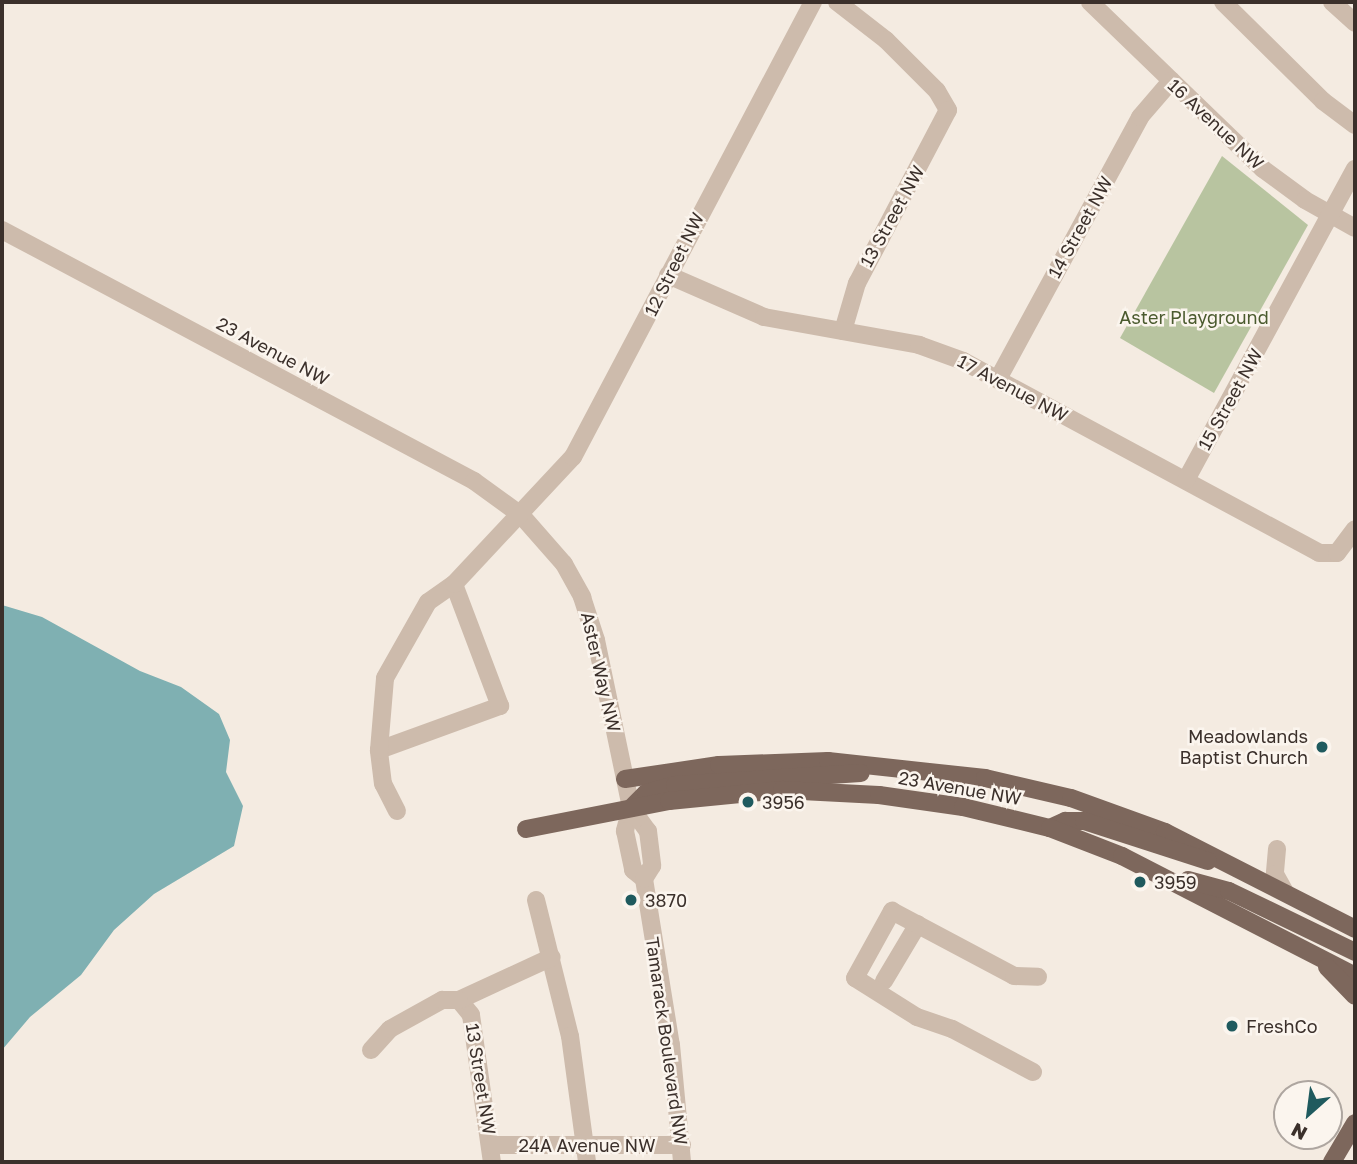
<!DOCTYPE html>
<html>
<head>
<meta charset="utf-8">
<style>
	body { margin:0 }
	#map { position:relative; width:1357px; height:1164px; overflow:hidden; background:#f4ebe1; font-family:"Golos Text",sans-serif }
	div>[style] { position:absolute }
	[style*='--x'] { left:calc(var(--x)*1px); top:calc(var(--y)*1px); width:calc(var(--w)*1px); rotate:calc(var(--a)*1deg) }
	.green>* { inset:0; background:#b8c4a0 }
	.water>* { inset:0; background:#7fb0b2 }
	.minor>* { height:18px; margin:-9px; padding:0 9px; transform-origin:9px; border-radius:9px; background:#cdbbac }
	.major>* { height:18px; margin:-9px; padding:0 9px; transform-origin:9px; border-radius:9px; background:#7d675c }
	.dots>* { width:19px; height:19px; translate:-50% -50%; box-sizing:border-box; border:4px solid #fbf5ee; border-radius:50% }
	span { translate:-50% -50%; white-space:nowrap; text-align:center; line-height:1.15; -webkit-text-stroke:5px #fbf5ee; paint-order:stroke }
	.street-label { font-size:18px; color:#3b302b }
	.park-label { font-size:18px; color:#4a5a2e }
	.poi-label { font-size:18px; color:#3b302b }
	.right { translate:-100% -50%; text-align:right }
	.left { translate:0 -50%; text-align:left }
	.frame { position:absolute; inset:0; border:4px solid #3b302b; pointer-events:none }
	.north { position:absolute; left:1273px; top:1080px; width:70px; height:70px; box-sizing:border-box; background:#fbf5ee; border:2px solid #aea6a0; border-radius:50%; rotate:208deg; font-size:19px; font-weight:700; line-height:28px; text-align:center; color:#3b302b }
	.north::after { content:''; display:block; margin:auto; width:24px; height:32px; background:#1f5a5e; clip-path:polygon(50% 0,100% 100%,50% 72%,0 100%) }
</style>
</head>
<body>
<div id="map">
	<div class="green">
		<i style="clip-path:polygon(1222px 156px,1308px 225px,1214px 393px,1120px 338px)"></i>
	</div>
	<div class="water">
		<i style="clip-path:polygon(2px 605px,42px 617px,140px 671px,181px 687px,219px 714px,230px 740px,226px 772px,243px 806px,234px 846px,154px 894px,114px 930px,81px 975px,30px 1017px,2px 1050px)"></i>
	</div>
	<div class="minor">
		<i style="--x:837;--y:2;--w:62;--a:37.8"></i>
		<i style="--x:886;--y:40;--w:72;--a:45"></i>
		<i style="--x:937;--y:91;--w:22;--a:60"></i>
		<i style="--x:948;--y:110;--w:195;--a:117.7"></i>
		<i style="--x:857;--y:283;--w:50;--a:106.3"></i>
		<i style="--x:1090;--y:2;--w:240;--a:44"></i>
		<i style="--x:1263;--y:169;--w:52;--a:36.4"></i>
		<i style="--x:1305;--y:200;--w:57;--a:29.2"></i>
		<i style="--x:1223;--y:2;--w:141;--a:44.7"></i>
		<i style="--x:1323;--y:101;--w:40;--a:37"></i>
		<i style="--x:1332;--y:2;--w:31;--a:42"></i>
		<i style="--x:2;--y:230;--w:535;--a:28"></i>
		<i style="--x:474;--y:481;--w:58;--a:35.9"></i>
		<i style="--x:521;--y:515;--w:65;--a:48.7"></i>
		<i style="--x:564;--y:564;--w:38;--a:61"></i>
		<i style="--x:582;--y:597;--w:45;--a:72"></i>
		<i style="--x:596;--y:640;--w:172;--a:78.2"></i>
		<i style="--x:631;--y:808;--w:24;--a:105"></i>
		<i style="--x:625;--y:831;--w:40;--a:78"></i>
		<i style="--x:633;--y:870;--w:14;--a:39"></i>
		<i style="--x:644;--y:879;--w:168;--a:80.8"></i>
		<i style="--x:671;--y:1045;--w:118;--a:84.6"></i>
		<i style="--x:668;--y:275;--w:105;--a:23.6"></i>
		<i style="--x:764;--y:317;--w:158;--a:10.2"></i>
		<i style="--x:919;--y:345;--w:47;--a:20"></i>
		<i style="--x:963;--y:361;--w:404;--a:28.3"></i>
		<i style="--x:1319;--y:553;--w:18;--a:0"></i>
		<i style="--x:1337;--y:553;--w:30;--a:-53"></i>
		<i style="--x:998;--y:379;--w:298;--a:-61.5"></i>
		<i style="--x:1140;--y:117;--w:48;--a:-49.3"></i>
		<i style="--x:1186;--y:480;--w:354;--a:-61.5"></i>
		<i style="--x:379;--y:750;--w:129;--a:-20"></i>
		<i style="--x:500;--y:706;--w:130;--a:-110.7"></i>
		<i style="--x:631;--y:808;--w:29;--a:54"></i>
		<i style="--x:648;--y:831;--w:35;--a:83"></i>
		<i style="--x:652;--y:866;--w:15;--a:122"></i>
		<i style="--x:397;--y:811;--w:30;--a:-117"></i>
		<i style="--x:383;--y:784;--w:34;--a:-97"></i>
		<i style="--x:379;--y:750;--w:72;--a:-85.2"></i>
		<i style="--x:385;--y:678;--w:87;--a:-60.5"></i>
		<i style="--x:428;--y:602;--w:32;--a:-35"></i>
		<i style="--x:454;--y:584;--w:174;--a:-46.9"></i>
		<i style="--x:573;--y:457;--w:514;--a:-62.19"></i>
		<i style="--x:1277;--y:849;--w:25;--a:95"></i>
		<i style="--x:1275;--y:874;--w:21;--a:61"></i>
		<i style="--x:536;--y:900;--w:140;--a:76"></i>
		<i style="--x:570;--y:1036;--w:127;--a:82.3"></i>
		<i style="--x:884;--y:981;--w:66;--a:-59.2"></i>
		<i style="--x:459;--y:1000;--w:19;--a:51"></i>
		<i style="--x:471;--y:1015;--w:148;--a:81.9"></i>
		<i style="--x:459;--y:1000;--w:102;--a:-24.8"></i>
		<i style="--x:371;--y:1050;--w:28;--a:-48"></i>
		<i style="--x:390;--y:1029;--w:60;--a:-29.1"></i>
		<i style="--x:442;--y:1000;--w:17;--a:0"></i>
		<i style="--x:1033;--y:1072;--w:92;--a:-152"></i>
		<i style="--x:952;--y:1029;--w:37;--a:-161"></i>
		<i style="--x:917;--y:1017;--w:73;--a:-147.8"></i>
		<i style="--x:855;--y:978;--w:77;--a:-61.1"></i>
		<i style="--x:892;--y:911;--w:138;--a:28"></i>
		<i style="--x:1014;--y:976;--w:24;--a:2"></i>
		<i style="--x:491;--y:1145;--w:191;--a:0"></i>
	</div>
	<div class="major">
		<i style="--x:625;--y:779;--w:95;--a:-8.5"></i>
		<i style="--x:719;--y:765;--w:109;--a:-2.1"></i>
		<i style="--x:828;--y:761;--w:158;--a:6.2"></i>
		<i style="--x:985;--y:778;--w:88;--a:13.1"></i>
		<i style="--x:1071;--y:798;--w:100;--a:19.9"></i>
		<i style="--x:1165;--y:832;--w:213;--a:27"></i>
		<i style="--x:631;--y:808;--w:21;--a:-45"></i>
		<i style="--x:646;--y:793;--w:30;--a:-15"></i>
		<i style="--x:675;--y:785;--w:186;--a:-3.7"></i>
		<i style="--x:1050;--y:828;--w:17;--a:-25"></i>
		<i style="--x:1065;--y:821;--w:19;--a:0"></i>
		<i style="--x:1084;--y:821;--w:130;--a:17.9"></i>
		<i style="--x:526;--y:829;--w:146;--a:-11.1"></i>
		<i style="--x:669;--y:801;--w:114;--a:-5.6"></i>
		<i style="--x:782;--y:790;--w:97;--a:3"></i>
		<i style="--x:879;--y:795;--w:85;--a:8.1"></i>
		<i style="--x:963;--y:807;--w:89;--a:13.6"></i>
		<i style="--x:1050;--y:828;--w:77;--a:21.3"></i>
		<i style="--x:1122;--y:856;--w:262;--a:27.2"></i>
		<i style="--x:1188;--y:880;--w:42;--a:15"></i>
		<i style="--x:1229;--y:891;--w:140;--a:25.8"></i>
		<i style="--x:1327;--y:967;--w:40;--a:46"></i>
		<i style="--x:1332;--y:1162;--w:45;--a:-59.5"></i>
	</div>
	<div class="dots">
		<i style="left:1322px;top:747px;background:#1f5a5e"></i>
		<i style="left:748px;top:802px;background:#1f5a5e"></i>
		<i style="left:1140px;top:882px;background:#1f5a5e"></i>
		<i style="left:631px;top:900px;background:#1f5a5e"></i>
		<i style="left:1232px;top:1026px;background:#1f5a5e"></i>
	</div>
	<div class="street-label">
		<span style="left:1216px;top:124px;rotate:43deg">16 Avenue NW</span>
		<span style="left:892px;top:216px;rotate:-61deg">13 Street NW</span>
		<span style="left:1080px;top:227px;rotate:-61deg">14 Street NW</span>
		<span style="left:674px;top:264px;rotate:-64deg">12 Street NW</span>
		<span style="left:273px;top:351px;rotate:28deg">23 Avenue NW</span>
		<span style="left:1013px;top:388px;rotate:28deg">17 Avenue NW</span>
		<span style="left:1230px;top:399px;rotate:-61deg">15 Street NW</span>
		<span style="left:601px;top:672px;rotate:77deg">Aster Way NW</span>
		<span style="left:960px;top:788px;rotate:10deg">23 Avenue NW</span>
		<span style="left:667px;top:1041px;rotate:82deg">Tamarack Boulevard NW</span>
		<span style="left:481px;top:1079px;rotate:81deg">13 Street NW</span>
		<span style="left:587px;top:1145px">24A Avenue NW</span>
	</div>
	<div class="park-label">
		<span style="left:1194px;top:317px">Aster Playground</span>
	</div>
	<div class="poi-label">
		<span class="right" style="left:1308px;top:747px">Meadowlands<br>Baptist Church</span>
		<span class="left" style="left:762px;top:802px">3956</span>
		<span class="left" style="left:1154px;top:882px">3959</span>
		<span class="left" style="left:645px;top:900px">3870</span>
		<span class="left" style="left:1246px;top:1026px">FreshCo</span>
	</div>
	<div class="frame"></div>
	<div class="north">N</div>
</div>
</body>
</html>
